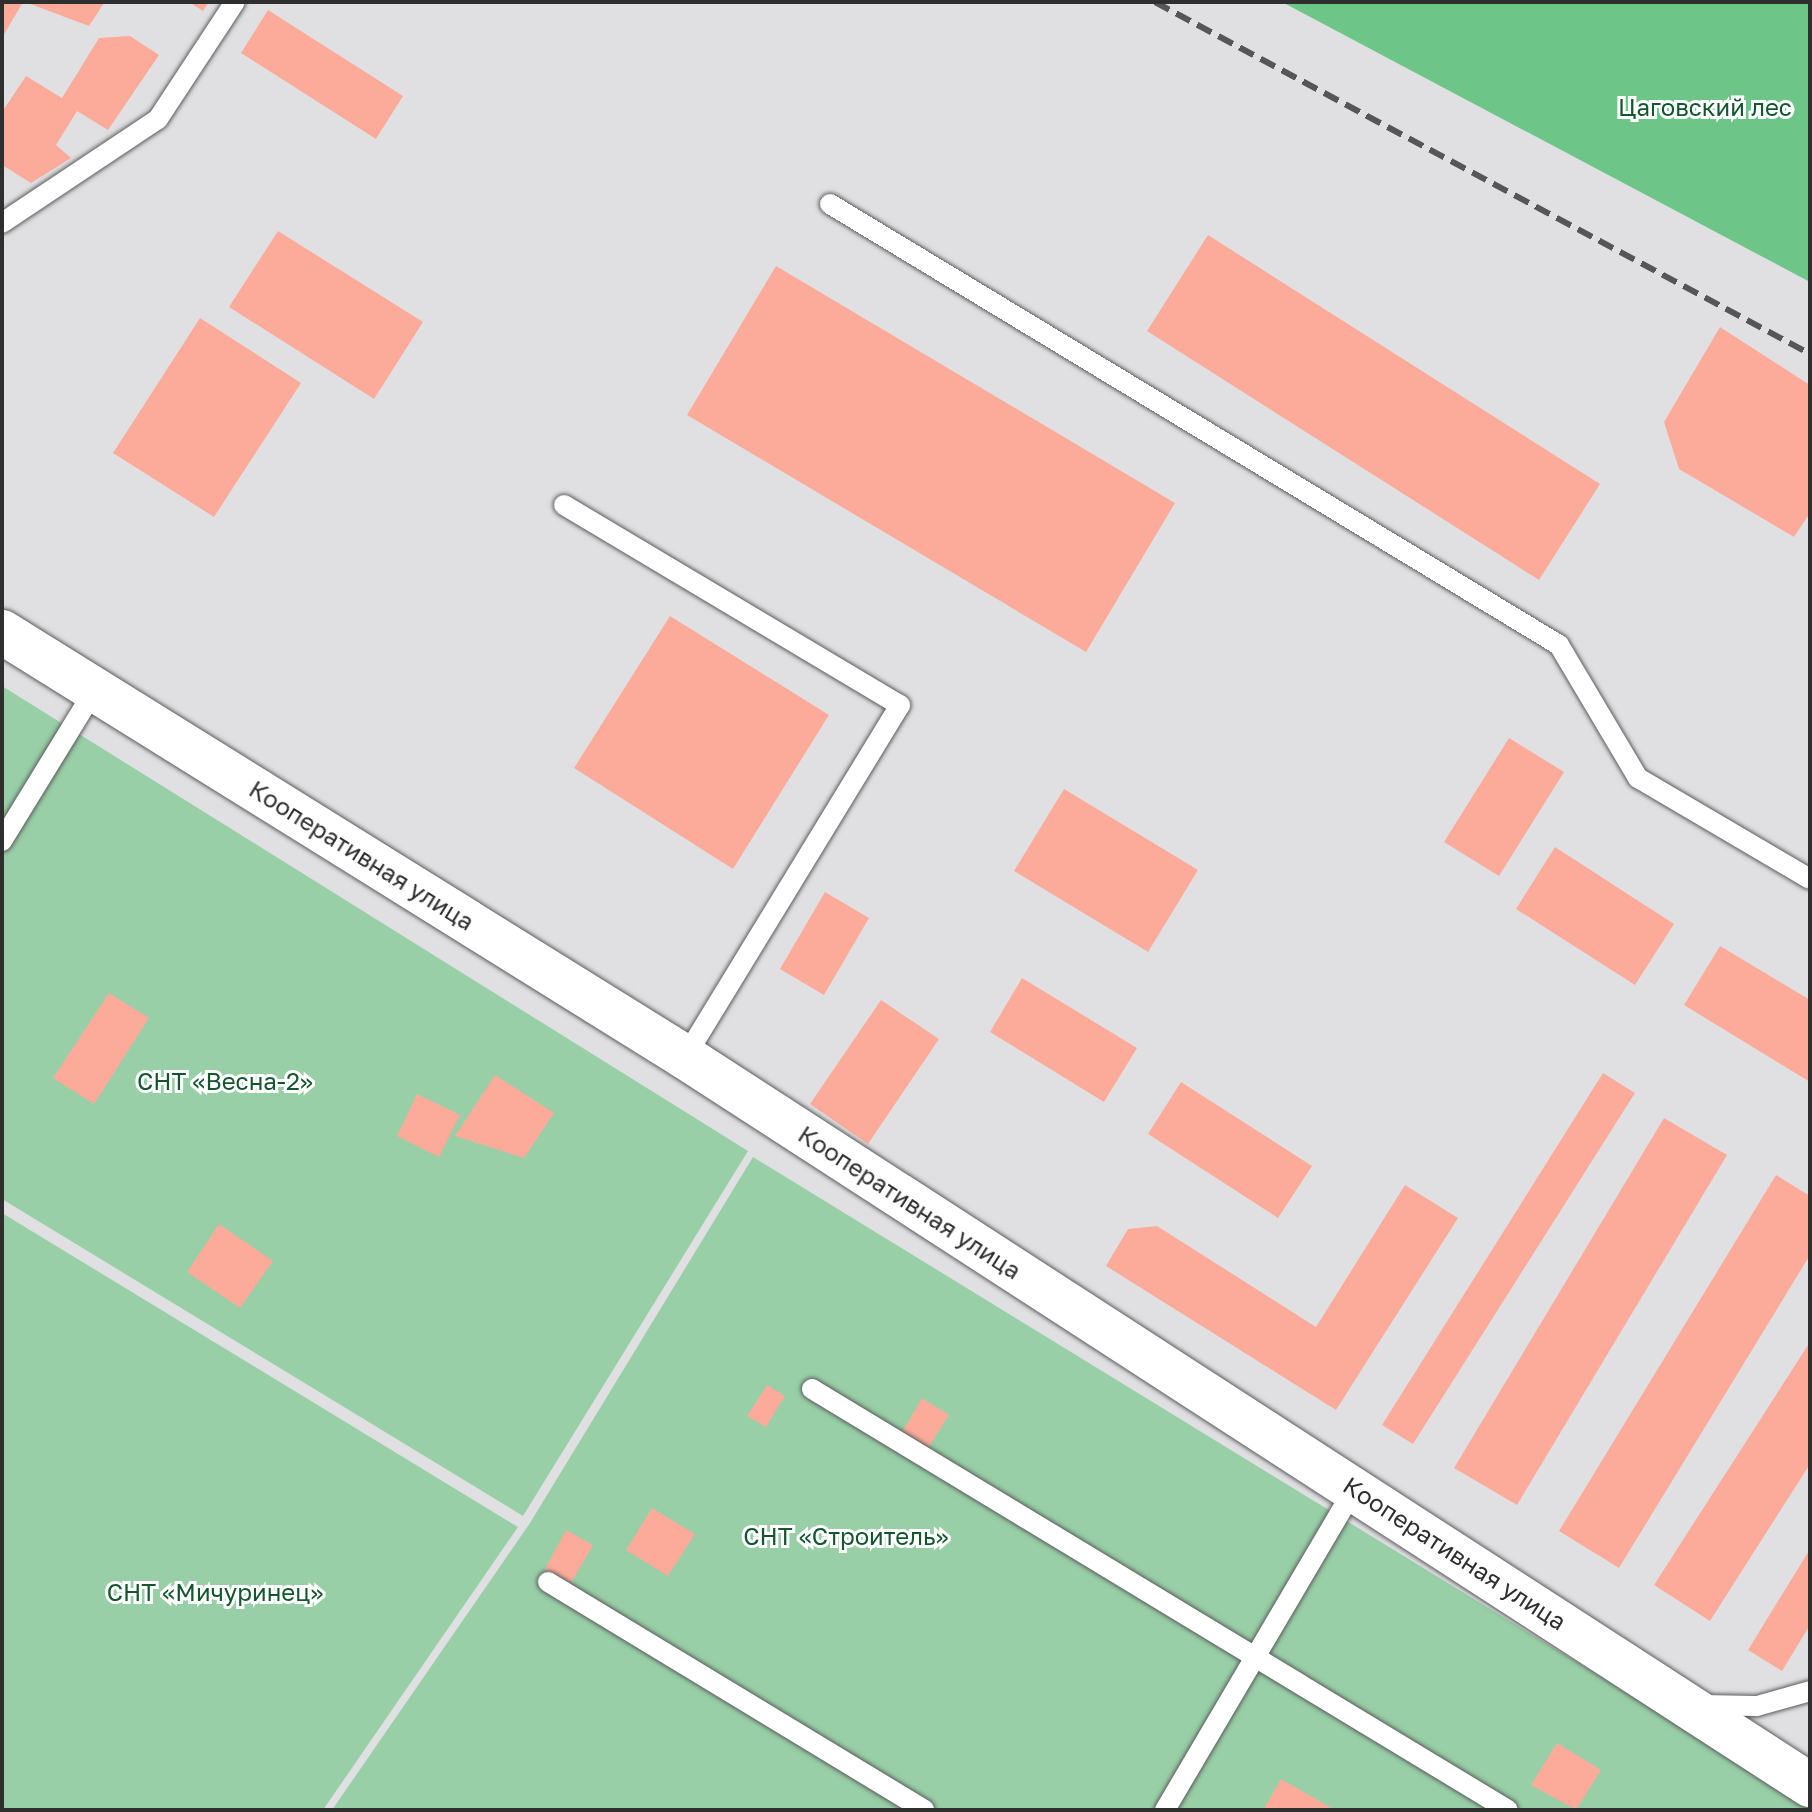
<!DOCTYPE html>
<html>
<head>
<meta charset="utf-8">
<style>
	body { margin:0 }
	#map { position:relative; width:1812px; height:1812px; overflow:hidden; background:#e0e0e3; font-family:"Golos Text",sans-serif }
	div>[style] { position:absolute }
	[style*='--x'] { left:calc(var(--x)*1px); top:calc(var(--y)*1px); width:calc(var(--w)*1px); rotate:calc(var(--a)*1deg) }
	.green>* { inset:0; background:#98cfa6 }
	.forest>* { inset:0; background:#6dc688 }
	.building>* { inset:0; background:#fcab9a }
	.roads { filter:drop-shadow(0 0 2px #5c5c5e) drop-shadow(0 0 2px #5c5c5e) }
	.service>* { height:20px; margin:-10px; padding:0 10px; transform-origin:10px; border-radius:10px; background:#fff }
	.secondary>* { height:44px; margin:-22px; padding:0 22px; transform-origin:22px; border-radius:22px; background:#fff }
	.rail>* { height:6px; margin-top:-3px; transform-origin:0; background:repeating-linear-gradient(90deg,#565658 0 16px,transparent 0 24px) }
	span { translate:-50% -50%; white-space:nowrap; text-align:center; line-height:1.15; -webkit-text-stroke:6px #fff; paint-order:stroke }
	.park-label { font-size:24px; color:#14562e }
	.street-label { font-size:24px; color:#2f2f30 }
	.frame { position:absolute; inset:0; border:4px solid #2f2f30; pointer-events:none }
</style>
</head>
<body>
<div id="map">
	<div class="green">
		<i style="clip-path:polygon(2px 686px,748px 1151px,523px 1516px,2px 1199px)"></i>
		<i style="clip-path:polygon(753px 1157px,1810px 1805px,1810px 1810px,332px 1810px,530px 1523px)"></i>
		<i style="clip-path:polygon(2px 1213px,518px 1527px,323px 1810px,2px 1810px)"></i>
	</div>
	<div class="forest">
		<i style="clip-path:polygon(1282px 2px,1810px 2px,1810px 282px)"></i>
	</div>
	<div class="building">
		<i style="clip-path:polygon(2px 2px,23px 2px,2px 38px)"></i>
		<i style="clip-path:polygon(25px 2px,102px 2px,104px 3px,89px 26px)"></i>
		<i style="clip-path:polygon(189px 2px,209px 2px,203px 11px)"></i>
		<i style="clip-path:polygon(268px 10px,403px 96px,376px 139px,241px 53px)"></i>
		<i style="clip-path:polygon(130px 36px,159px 55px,108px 130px,77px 111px,56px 145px,71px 158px,31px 183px,2px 165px,2px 112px,26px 76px,62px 98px,99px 38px)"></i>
		<i style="clip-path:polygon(278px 231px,423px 322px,374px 399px,229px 307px)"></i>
		<i style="clip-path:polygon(1208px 235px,1600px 484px,1539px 580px,1147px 331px)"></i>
		<i style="clip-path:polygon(776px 266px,1175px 503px,1086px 652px,687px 415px)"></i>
		<i style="clip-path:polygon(200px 318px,301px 383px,214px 517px,113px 453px)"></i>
		<i style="clip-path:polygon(1720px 327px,1810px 385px,1810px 513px,1794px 537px,1679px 469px,1664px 422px)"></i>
		<i style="clip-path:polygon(670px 616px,829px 715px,733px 869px,574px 768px)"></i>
		<i style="clip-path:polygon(1509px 738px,1564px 772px,1499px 876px,1444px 842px)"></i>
		<i style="clip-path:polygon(1064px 789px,1198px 870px,1148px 952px,1014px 871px)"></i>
		<i style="clip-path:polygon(1555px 847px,1674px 924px,1635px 985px,1516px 909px)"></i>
		<i style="clip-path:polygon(825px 892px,869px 918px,824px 995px,780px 969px)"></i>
		<i style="clip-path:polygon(1720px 946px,1810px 1000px,1810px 1082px,1684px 1005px)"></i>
		<i style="clip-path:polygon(1022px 978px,1137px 1048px,1104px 1102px,990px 1032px)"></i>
		<i style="clip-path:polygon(109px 993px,149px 1018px,94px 1104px,53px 1078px)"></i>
		<i style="clip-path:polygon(881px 1000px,939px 1039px,868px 1144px,810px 1104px)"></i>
		<i style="clip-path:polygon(1603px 1073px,1635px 1093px,1413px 1444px,1382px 1425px)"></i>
		<i style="clip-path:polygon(495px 1075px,554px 1113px,524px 1158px,455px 1136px)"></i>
		<i style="clip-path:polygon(1181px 1082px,1312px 1166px,1278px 1218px,1148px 1134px)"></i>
		<i style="clip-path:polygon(417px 1094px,460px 1115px,439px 1157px,397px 1136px)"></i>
		<i style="clip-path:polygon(1664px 1118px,1727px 1155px,1517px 1505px,1454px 1468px)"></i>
		<i style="clip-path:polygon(1776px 1175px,1810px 1196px,1810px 1255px,1619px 1568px,1559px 1531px)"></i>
		<i style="clip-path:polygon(1405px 1185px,1458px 1218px,1336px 1410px,1106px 1266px,1128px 1229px,1157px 1226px,1316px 1327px)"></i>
		<i style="clip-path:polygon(219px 1224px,273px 1261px,240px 1308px,187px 1272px)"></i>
		<i style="clip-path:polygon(1810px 1342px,1810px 1464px,1710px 1621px,1654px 1585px)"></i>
		<i style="clip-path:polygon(767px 1385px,785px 1396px,766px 1427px,747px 1416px)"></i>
		<i style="clip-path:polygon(922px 1398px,949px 1415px,928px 1448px,902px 1432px)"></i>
		<i style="clip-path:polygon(652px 1508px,695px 1534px,668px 1576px,626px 1550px)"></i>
		<i style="clip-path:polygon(566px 1530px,593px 1545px,571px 1583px,545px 1569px)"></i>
		<i style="clip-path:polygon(1810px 1549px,1810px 1625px,1782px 1671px,1748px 1650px)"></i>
		<i style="clip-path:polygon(1557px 1743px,1601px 1770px,1576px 1810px,1531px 1785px)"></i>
		<i style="clip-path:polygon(1281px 1779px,1335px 1810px,1263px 1810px)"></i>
	</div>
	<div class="roads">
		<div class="service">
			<i style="--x:830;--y:204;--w:852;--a:31.17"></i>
			<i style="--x:1559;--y:645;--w:155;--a:59.3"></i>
			<i style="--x:1638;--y:778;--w:199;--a:30.4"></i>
			<i style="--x:2;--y:223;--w:187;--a:-33.7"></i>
			<i style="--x:158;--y:119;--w:140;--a:-56.7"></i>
			<i style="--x:564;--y:505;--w:391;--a:30.8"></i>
			<i style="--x:900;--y:705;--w:412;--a:121.4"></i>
			<i style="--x:2;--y:841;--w:178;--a:-58.5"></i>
			<i style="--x:812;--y:1389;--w:813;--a:31.17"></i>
			<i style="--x:548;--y:1582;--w:440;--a:31.2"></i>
			<i style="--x:1701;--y:1705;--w:56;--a:1"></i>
			<i style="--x:1757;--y:1706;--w:55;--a:-15.8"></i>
			<i style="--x:1165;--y:1810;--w:375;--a:-59.5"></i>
		</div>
		<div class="secondary">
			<i style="--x:2;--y:632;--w:804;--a:31.89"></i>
			<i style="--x:685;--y:1057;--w:1340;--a:32.91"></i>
		</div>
	</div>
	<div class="rail">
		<i style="--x:1155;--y:2;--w:744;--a:28.25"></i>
	</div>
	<div class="park-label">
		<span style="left:1705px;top:107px">Цаговский лес</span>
		<span style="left:225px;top:1081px">СНТ «Весна-2»</span>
		<span style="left:846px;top:1536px">СНТ «Строитель»</span>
		<span style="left:215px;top:1592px">СНТ «Мичуринец»</span>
	</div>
	<div class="street-label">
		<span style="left:362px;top:855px;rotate:32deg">Кооперативная улица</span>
		<span style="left:910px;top:1202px;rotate:33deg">Кооперативная улица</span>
		<span style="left:1455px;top:1553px;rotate:33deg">Кооперативная улица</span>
	</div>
	<div class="frame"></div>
</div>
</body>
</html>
